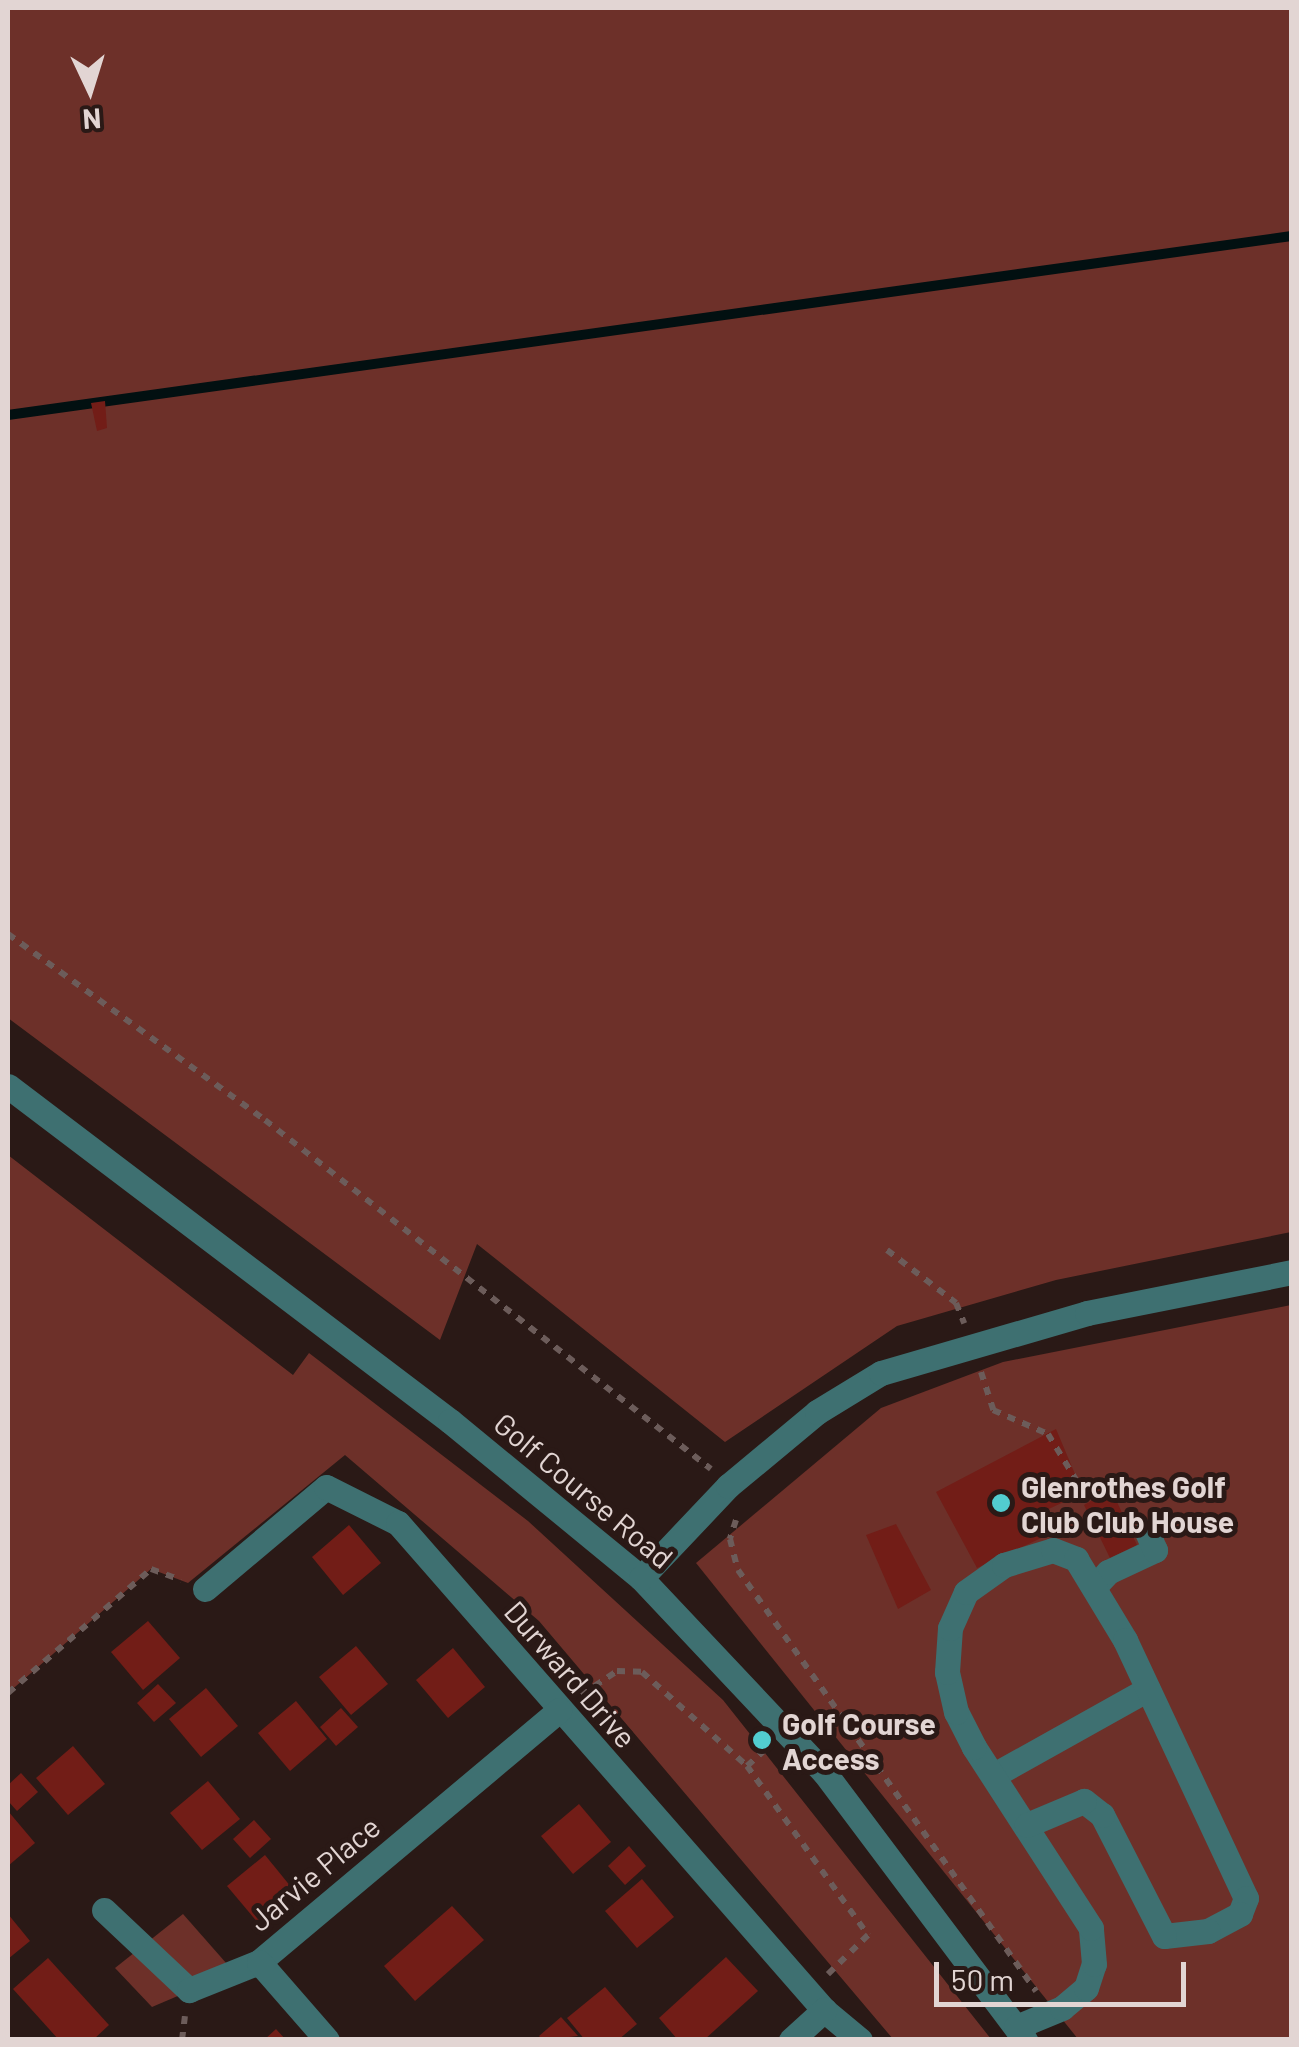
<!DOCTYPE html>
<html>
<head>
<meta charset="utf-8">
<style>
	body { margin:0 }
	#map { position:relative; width:1299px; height:2047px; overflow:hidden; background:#2a1916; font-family:Barlow,sans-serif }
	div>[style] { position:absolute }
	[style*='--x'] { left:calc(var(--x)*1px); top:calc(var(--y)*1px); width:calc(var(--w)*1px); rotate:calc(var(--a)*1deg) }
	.green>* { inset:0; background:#6d3029 }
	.stream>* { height:10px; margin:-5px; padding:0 5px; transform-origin:5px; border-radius:5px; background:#021011 }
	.building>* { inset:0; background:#721d17 }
	.path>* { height:6px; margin-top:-3px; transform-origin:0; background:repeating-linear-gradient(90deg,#6c5c5a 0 8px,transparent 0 16px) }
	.minor>* { height:25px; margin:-12.5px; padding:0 12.5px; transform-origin:12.5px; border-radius:12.5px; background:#3e7071 }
	.dots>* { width:28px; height:28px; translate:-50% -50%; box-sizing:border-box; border:5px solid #2a1916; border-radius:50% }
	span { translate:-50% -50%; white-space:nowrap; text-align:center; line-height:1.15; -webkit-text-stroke:10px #2a1916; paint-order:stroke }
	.poi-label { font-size:30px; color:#e2d5d3; font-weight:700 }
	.left { translate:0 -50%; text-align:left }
	.street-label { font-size:30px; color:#e2d5d3 }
	.frame { position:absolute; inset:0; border:10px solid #e2d5d3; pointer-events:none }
	.north { position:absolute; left:40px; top:40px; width:100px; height:100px; -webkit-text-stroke:8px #2a1916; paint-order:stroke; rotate:176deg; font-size:28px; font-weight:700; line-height:40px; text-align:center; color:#e2d5d3 }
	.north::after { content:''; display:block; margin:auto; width:35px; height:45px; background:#e2d5d3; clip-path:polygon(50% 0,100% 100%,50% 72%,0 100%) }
	.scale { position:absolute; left:934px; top:1962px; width:252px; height:45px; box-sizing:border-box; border:5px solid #e2d5d3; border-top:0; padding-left:12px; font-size:30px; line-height:35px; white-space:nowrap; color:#e2d5d3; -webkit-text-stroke:8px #2a1916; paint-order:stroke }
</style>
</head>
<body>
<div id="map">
	<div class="green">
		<i style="clip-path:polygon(8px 8px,1291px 8px,1291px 1232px,1056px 1280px,897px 1326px,725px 1442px,477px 1244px,440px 1340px,8px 1018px)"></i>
		<i style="clip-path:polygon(8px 1155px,293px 1375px,309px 1353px,528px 1521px,723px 1700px,991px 2039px,893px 2039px,539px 1621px,345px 1455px,188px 1583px,151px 1569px,8px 1693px)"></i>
		<i style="clip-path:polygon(1291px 1305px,1291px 2039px,1078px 2039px,696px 1563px,881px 1408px,1003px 1362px)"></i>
		<i style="clip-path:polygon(183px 1914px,234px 1972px,152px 2007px,115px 1968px)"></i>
	</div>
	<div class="stream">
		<i style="--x:8;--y:415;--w:1296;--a:-7.94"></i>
	</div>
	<div class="building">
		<i style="clip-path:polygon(105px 401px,107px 428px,97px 431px,91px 403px)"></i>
		<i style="clip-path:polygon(1056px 1429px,1083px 1493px,1038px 1514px,1052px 1533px,977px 1568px,936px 1492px)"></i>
		<i style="clip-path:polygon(1111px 1489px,1137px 1545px,1110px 1558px,1084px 1505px)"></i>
		<i style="clip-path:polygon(896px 1524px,931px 1590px,898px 1609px,866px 1535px)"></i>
		<i style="clip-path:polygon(349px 1525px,381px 1563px,343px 1595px,312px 1557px)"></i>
		<i style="clip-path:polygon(148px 1621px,180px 1658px,143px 1690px,111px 1652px)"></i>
		<i style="clip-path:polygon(356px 1646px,388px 1684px,351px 1715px,319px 1677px)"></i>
		<i style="clip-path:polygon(453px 1648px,485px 1687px,448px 1718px,416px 1680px)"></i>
		<i style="clip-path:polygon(158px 1684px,176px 1703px,154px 1722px,137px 1703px)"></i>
		<i style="clip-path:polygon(206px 1688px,238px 1726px,201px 1757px,169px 1719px)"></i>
		<i style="clip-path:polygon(296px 1701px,327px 1739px,290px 1771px,258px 1733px)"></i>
		<i style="clip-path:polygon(341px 1708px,358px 1727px,336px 1746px,320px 1727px)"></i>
		<i style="clip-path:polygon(73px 1746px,105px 1784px,68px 1815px,36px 1778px)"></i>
		<i style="clip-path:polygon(21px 1773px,38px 1792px,17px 1811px,8px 1801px,8px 1785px)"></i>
		<i style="clip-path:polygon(208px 1781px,240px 1819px,202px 1850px,170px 1813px)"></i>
		<i style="clip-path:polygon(579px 1804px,611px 1842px,573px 1874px,541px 1836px)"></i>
		<i style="clip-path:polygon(8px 1811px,35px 1843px,8px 1866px)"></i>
		<i style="clip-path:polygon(254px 1820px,271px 1839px,250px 1858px,233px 1839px)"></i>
		<i style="clip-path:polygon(629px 1846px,646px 1866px,625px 1885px,608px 1866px)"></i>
		<i style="clip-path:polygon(265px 1855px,296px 1893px,259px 1924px,227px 1886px)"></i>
		<i style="clip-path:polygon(642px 1879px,674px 1917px,637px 1948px,605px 1911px)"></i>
		<i style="clip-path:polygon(452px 1906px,484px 1940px,415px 2001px,384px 1966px)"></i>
		<i style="clip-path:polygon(8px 1914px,30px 1941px,8px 1959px)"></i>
		<i style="clip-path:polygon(726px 1957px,758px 1991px,704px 2040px,678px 2040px,659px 2018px)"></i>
		<i style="clip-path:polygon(48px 1958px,109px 2025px,93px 2040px,59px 2040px,13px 1989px)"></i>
		<i style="clip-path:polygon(605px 1987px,637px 2024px,618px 2040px,585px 2040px,567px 2018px)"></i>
		<i style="clip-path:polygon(561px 2017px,578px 2036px,543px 2040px,539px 2036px)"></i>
		<i style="clip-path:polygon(276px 2029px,286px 2040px,264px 2040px)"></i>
	</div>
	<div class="path">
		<i style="--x:8;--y:934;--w:317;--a:35.9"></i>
		<i style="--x:265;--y:1120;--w:566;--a:38.04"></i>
		<i style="--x:887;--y:1250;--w:87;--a:37.5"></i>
		<i style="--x:956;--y:1303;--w:22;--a:68"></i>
		<i style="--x:981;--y:1372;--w:40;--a:72"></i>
		<i style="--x:993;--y:1410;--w:60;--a:23.6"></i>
		<i style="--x:1048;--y:1434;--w:63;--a:58.6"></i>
		<i style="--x:736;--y:1520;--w:20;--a:108"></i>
		<i style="--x:730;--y:1539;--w:32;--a:76"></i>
		<i style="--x:738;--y:1570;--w:516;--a:54.71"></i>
		<i style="--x:8;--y:1693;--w:189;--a:-40.9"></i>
		<i style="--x:151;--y:1569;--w:32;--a:20"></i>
		<i style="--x:581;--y:1695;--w:43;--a:-33.7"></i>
		<i style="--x:617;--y:1671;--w:25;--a:2"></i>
		<i style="--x:642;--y:1672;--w:141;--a:41.8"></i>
		<i style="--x:747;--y:1766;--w:27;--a:-42"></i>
		<i style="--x:747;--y:1766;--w:208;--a:54.4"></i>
		<i style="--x:868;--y:1935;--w:56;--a:135.7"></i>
		<i style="--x:182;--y:2040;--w:24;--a:-83"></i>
	</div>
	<div class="minor">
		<i style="--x:8;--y:1086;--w:555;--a:37.16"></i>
		<i style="--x:450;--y:1421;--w:247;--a:39.4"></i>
		<i style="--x:641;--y:1578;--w:267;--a:46.7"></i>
		<i style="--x:824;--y:1772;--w:335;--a:53.1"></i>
		<i style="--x:641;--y:1578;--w:127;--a:-46.6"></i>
		<i style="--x:728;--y:1486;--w:116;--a:-39.7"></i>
		<i style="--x:817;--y:1412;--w:75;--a:-31.4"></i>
		<i style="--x:881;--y:1373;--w:215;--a:-16.2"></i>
		<i style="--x:1087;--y:1313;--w:209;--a:-11.3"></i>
		<i style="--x:1095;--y:1586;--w:19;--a:-47"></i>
		<i style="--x:1108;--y:1572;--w:52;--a:-25.1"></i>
		<i style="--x:1155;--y:1550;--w:20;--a:-114"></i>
		<i style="--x:205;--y:1589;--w:158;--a:-40.1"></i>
		<i style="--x:326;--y:1487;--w:80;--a:26.6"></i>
		<i style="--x:398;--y:1523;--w:647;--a:48.82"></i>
		<i style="--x:824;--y:2010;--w:47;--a:39.8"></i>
		<i style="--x:994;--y:1775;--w:176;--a:-29.2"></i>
		<i style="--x:104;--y:1910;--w:117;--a:43.3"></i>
		<i style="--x:189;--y:1990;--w:75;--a:-21.8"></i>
		<i style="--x:259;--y:1962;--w:392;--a:-40"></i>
		<i style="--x:259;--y:1962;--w:103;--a:48.9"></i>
		<i style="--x:1016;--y:2027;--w:50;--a:-22.4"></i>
		<i style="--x:1062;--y:2008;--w:31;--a:-40"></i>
		<i style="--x:1086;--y:1988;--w:25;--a:-72"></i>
		<i style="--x:1094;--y:1964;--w:36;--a:-95"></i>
		<i style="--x:1091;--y:1928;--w:216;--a:-122.9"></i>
		<i style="--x:974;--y:1747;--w:39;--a:-117"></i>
		<i style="--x:956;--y:1712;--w:41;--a:-102.7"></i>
		<i style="--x:947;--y:1672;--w:44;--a:-86.1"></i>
		<i style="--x:950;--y:1628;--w:39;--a:-66"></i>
		<i style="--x:966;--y:1592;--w:47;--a:-35.4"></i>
		<i style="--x:1004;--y:1565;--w:51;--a:-17"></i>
		<i style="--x:1053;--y:1550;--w:25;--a:21"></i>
		<i style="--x:1076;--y:1559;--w:95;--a:58.8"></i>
		<i style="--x:1125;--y:1640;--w:285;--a:64.9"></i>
		<i style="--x:1246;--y:1898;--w:17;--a:111"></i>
		<i style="--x:1240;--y:1914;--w:36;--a:152"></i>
		<i style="--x:1208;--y:1931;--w:44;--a:173.5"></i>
		<i style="--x:1164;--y:1936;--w:136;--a:-117.1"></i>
		<i style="--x:1102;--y:1815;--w:23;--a:-142"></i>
		<i style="--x:1084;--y:1801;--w:62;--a:157.2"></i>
		<i style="--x:791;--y:2040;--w:45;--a:-42.3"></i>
	</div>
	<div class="dots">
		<i style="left:1001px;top:1503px;background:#52cdd0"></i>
		<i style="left:762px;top:1740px;background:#52cdd0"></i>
	</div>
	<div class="poi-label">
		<span class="left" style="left:1021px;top:1503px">Glenrothes Golf<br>Club Club House</span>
		<span class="left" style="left:782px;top:1740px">Golf Course<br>Access</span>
	</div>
	<div class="street-label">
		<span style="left:584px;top:1490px;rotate:40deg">Golf Course Road</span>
		<span style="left:571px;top:1674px;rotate:49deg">Durward Drive</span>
		<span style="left:314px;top:1873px;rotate:-40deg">Jarvie Place</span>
	</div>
	<div class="frame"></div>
	<div class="north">N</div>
	<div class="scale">50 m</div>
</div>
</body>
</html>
